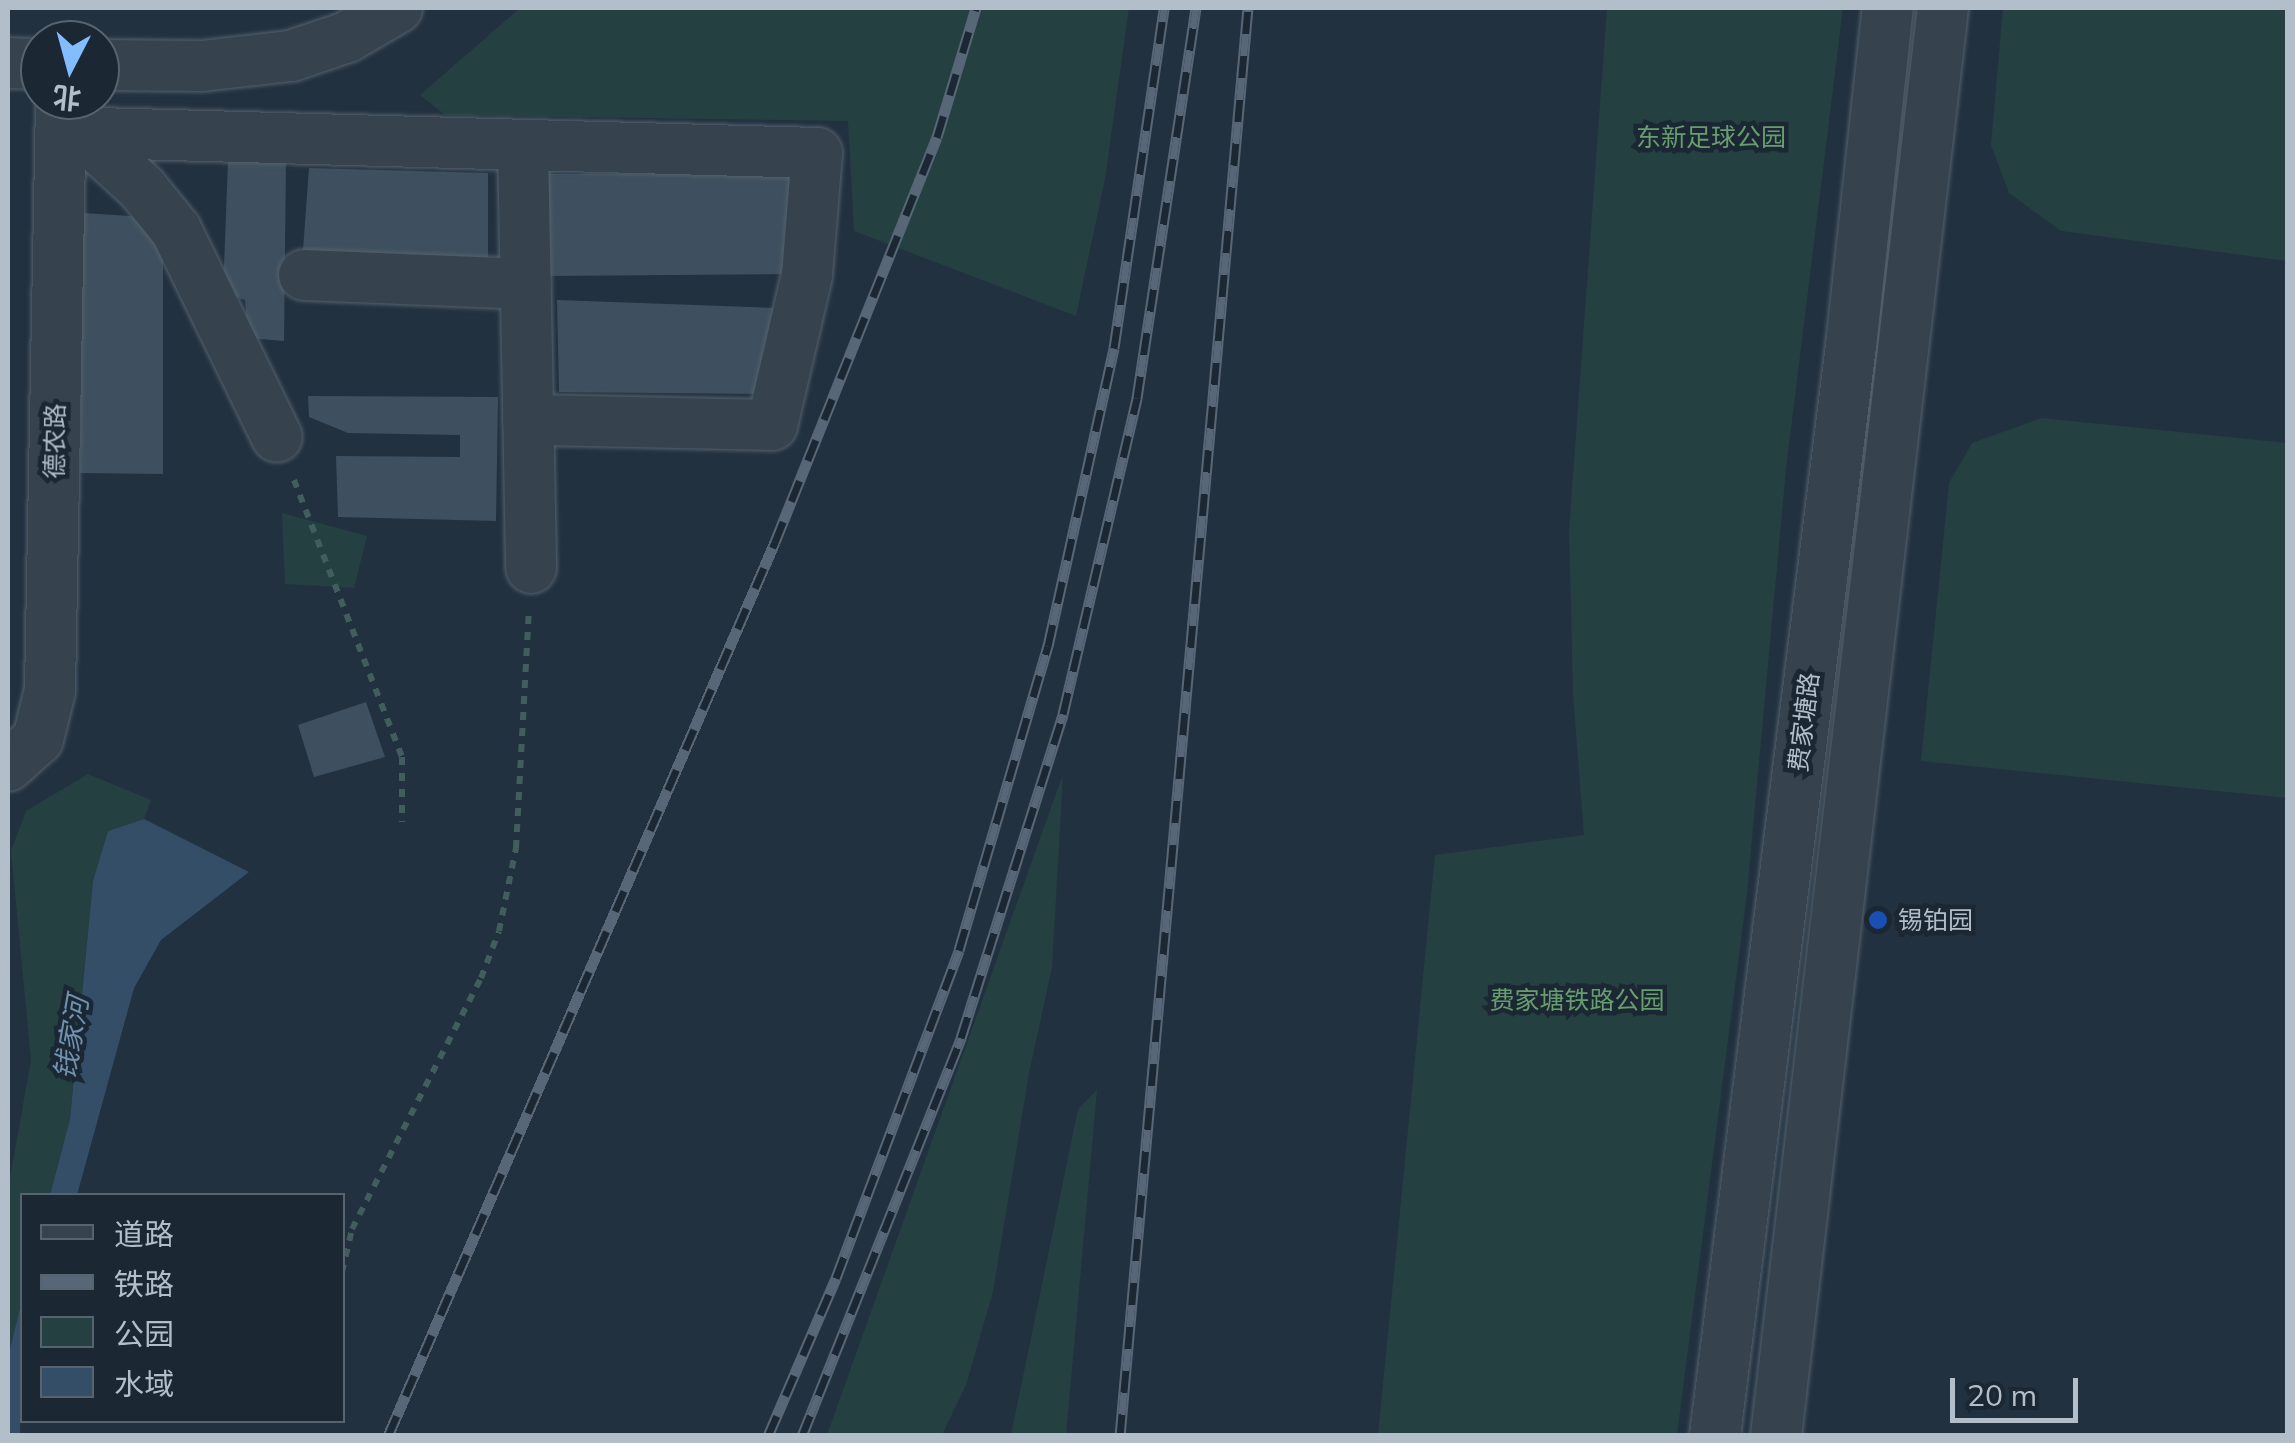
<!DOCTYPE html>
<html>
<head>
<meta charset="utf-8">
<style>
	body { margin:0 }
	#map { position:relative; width:2295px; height:1443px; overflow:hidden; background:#223140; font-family:Mulish,"Noto Sans SC",sans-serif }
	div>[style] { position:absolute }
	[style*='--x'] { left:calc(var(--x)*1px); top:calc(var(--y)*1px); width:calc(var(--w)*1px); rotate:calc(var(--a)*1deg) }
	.green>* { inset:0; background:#244041 }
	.water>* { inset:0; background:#344e68 }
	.building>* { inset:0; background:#3e505f }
	.path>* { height:6px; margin-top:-3px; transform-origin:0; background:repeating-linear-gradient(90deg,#425d5d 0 8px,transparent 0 16px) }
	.roads { filter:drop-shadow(0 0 2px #54616d) drop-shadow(0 0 2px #54616d) }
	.minor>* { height:50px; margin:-25px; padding:0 25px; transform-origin:25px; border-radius:25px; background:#36434f }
	.rail>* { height:11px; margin-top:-5.5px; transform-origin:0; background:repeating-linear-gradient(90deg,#1b2834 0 22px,#586777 0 44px); box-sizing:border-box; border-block:2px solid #586777 }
	.dots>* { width:28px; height:28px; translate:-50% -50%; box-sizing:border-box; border:5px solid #1b2834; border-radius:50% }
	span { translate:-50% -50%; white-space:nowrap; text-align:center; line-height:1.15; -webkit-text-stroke:9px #1b2834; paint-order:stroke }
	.park-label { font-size:25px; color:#689d70 }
	.street-label { font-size:25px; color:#b2beca }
	.poi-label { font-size:25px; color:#b2beca }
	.left { translate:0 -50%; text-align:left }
	.water-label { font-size:28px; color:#7091b0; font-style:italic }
	.frame { position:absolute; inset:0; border:10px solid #b2beca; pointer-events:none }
	.legend { position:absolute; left:20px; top:1193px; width:325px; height:230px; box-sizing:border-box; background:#1b2834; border:2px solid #576470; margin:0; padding:12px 18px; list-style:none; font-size:30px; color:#b2beca }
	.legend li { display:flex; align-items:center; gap:20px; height:50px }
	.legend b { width:50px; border:2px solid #576470 }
	.north { position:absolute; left:20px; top:20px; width:100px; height:100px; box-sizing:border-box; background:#1b2834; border:2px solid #576470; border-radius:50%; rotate:186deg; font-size:28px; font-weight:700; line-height:40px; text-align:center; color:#b2beca }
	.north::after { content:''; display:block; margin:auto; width:35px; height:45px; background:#83bdff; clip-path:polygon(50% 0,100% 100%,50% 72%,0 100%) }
	.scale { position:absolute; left:1950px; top:1378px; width:128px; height:45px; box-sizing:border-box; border:5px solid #b2beca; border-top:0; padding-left:12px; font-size:30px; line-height:35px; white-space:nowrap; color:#b2beca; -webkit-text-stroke:8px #1b2834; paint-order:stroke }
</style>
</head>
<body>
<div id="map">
	<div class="green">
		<i style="clip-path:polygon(520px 8px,1129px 8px,1105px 179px,1076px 316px,854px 231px,848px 121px,445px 115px,420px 95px)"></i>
		<i style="clip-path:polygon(1607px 8px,1843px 8px,1786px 469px,1747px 893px,1677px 1435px,1378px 1435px,1435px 855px,1584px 835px,1573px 694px,1569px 530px)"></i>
		<i style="clip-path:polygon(2003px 8px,2287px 8px,2287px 261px,2061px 231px,2009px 193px,1991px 145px)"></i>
		<i style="clip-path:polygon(2042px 418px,2287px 443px,2287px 798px,1921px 761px,1949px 483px,1972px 443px)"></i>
		<i style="clip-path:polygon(282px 513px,367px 536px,354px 588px,285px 584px)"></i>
		<i style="clip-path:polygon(88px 774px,151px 800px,144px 819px,108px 831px,93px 881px,70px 1119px,50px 1195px,22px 1196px,22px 1300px,8px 1357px,8px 1189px,31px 1060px,11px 851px,26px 811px)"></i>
		<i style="clip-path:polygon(1063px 774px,1052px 968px,1029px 1073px,993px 1292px,966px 1385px,942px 1435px,827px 1435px)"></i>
		<i style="clip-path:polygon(1097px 1090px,1066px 1435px,1011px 1435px,1078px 1109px)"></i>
	</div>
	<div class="water">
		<i style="clip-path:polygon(144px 819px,249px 872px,161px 940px,134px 988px,77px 1195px,50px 1195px,70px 1119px,93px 881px,108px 831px)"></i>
		<i style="clip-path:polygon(22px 1300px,20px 1435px,8px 1435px,8px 1357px)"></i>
	</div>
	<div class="building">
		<i style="clip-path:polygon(286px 159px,284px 341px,248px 338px,245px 300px,223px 293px,228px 162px)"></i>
		<i style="clip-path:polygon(309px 168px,488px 173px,488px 258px,303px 250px)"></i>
		<i style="clip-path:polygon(793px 172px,789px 274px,548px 276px,548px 174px)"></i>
		<i style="clip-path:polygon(83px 213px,163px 218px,163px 474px,80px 473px)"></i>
		<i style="clip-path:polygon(557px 300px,776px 308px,774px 394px,559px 392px)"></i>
		<i style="clip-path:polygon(308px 396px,498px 397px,496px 521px,338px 517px,336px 456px,460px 457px,460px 435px,348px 433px,309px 417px)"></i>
		<i style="clip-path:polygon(366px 702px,385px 757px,314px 777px,298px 725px)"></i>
	</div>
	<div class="path">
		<i style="--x:294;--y:480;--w:297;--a:68.7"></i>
		<i style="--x:402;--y:757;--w:65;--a:90"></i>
		<i style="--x:342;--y:1272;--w:44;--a:-76.9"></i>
		<i style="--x:352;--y:1229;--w:282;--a:-62.8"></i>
		<i style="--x:481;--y:978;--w:50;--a:-69"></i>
		<i style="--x:499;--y:931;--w:85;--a:-78.4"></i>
		<i style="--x:516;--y:848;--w:238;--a:-86.9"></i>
	</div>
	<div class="roads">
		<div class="minor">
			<i style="--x:8;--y:63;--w:32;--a:2"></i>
			<i style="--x:100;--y:65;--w:102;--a:0.6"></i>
			<i style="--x:202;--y:66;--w:90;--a:-6.4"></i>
			<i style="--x:291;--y:56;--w:59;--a:-18.7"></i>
			<i style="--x:347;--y:37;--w:58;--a:-30.1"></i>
			<i style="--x:61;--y:132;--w:756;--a:1.59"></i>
			<i style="--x:817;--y:153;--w:122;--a:94.7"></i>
			<i style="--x:807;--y:275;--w:154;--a:103.1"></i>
			<i style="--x:772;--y:425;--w:244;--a:-178.8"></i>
			<i style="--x:81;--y:132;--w:83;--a:42.6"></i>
			<i style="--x:142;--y:188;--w:54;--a:51"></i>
			<i style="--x:176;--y:230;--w:230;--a:64"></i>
			<i style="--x:523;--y:145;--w:423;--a:88.9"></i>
			<i style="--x:304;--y:275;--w:222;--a:2.3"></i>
			<i style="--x:8;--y:766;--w:40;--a:-42"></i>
			<i style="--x:38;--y:739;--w:50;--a:-76.2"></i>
			<i style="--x:50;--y:690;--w:590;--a:-88.93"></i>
			<i style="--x:1715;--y:1436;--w:1098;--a:-82.89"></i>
			<i style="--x:1851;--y:346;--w:340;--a:-83.8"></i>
			<i style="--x:1776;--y:1436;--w:1438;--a:-83.33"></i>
		</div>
	</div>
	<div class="rail">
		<i style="--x:388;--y:1436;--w:974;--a:-66.59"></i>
		<i style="--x:775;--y:542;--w:436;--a:-68.2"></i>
		<i style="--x:937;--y:137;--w:135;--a:-73.2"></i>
		<i style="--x:768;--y:1436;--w:172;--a:-66.7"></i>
		<i style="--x:836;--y:1278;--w:350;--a:-69.4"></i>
		<i style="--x:959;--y:950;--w:317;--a:-73.7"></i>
		<i style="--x:1048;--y:646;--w:305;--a:-77.5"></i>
		<i style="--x:1114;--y:348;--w:344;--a:-81.6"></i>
		<i style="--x:802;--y:1436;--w:429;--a:-68.2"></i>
		<i style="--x:961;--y:1038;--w:340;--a:-72.5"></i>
		<i style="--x:1063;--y:714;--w:325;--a:-76.8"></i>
		<i style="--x:1137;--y:398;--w:394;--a:-81.4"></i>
		<i style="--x:1120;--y:1436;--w:1434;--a:-84.88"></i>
	</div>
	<div class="dots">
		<i style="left:1878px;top:920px;background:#1a4fb4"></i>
	</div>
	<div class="park-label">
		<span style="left:1711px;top:137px">东新足球公园</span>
		<span style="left:1577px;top:1000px">费家塘铁路公园</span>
	</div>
	<div class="street-label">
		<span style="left:55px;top:441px;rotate:-89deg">德农路</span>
		<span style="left:1804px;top:722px;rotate:-83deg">费家塘路</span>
	</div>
	<div class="poi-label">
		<span class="left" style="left:1898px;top:920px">锡铂园</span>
	</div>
	<div class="water-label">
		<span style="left:71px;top:1038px;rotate:-80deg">钱家河</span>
	</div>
	<div class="frame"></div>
	<ul class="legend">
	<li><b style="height:12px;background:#36434f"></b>道路</li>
	<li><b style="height:12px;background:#586777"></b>铁路</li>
	<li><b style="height:28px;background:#244041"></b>公园</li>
	<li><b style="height:28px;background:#344e68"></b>水域</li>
	</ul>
	<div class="north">北</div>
	<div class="scale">20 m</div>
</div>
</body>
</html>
